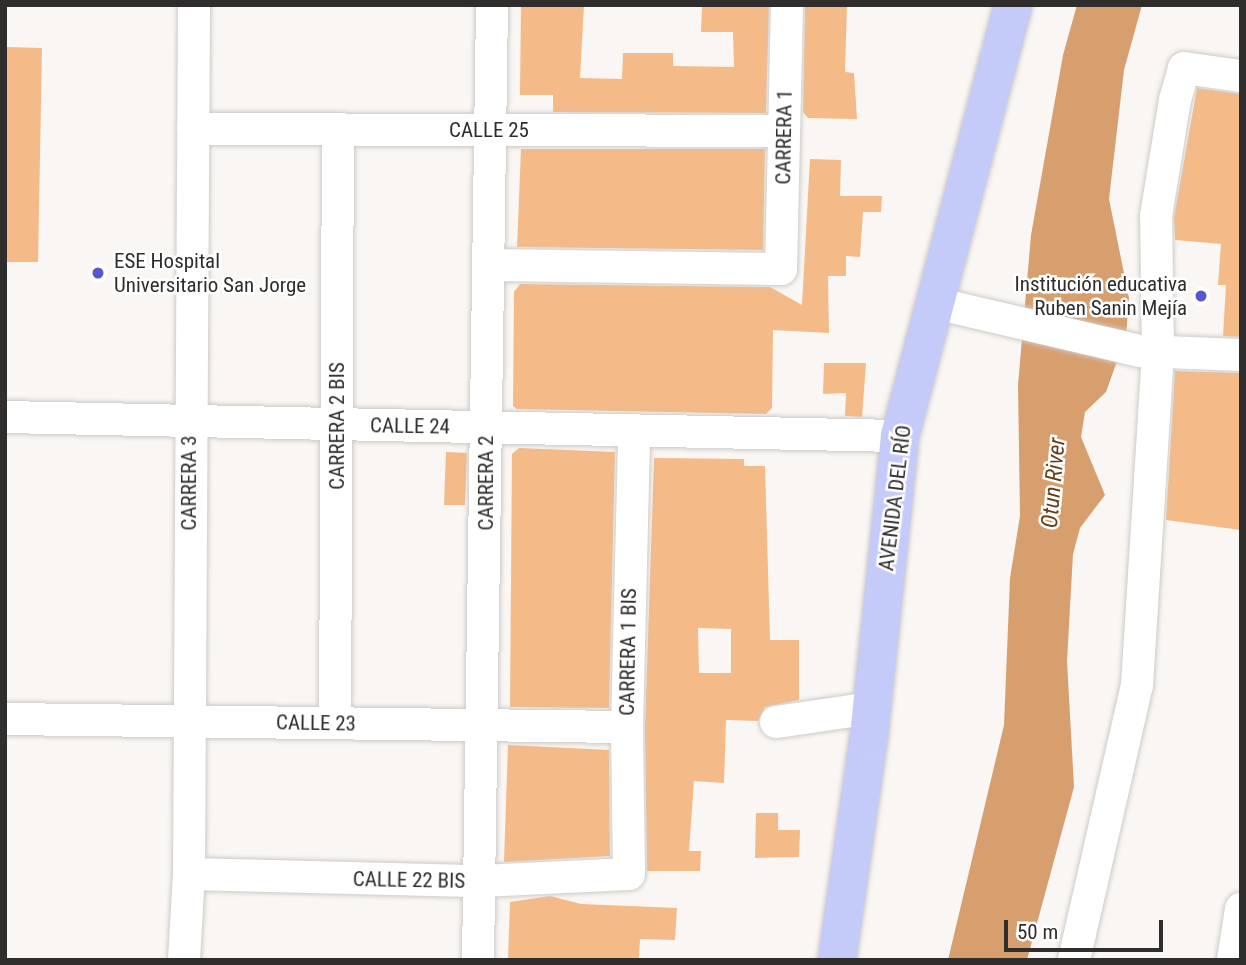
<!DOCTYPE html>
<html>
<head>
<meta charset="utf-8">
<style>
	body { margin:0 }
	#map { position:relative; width:1246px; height:965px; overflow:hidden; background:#f9f6f3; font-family:"Roboto Condensed",sans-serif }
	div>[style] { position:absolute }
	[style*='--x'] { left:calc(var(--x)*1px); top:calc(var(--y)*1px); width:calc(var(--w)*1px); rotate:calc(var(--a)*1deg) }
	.water>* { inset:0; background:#d89f6e }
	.building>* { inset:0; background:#f4ba88 }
	.roads { filter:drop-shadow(0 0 2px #cdcac7) drop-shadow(0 0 2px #cdcac7) }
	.minor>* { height:32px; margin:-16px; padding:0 16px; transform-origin:16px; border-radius:16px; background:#fff }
	.major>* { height:38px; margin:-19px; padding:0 19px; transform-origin:19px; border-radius:19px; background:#c5cbf9 }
	.dots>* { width:19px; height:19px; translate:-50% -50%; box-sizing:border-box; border:4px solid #fff; border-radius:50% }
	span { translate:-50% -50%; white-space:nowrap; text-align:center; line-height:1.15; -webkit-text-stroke:5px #fff; paint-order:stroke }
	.street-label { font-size:21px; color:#302e2d }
	.poi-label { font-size:21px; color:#302e2d }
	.left { translate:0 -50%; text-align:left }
	.right { translate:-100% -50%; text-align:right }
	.water-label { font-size:23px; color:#663f1b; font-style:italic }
	.frame { position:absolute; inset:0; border:7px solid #302e2d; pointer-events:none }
	.scale { position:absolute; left:1004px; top:920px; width:159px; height:32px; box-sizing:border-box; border:4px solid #302e2d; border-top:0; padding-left:9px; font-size:21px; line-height:24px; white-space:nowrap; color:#302e2d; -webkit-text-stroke:5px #fff; paint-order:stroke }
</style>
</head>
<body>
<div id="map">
	<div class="water">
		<i style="clip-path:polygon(1077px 5px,1142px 5px,1124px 70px,1109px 199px,1129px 298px,1126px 336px,1106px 392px,1085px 412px,1081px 437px,1105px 495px,1080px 528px,1073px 554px,1067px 661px,1074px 787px,1027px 960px,948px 960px,1004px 725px,1010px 578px,1020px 516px,1018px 385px,1031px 235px,1063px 55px)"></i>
	</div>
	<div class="building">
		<i style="clip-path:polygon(521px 5px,584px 5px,580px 78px,622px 79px,623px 53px,673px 53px,673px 66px,734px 67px,733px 32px,701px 32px,702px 5px,769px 5px,766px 113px,553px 112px,553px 95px,520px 95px)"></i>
		<i style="clip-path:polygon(805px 5px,847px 5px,845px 72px,854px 73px,857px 119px,808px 118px,803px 112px)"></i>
		<i style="clip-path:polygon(5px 47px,42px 48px,38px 262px,5px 262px)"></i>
		<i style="clip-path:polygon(1197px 88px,1241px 94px,1241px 337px,1223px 336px,1226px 285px,1218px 285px,1221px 244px,1175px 240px,1174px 217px)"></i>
		<i style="clip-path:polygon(521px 149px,765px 149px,763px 250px,517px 247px)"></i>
		<i style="clip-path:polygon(810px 159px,841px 160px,840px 196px,882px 196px,881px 212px,863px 212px,860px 257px,846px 256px,846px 276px,828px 276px,829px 333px,773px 330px,772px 408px,766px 414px,517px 409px,513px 406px,514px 292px,520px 284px,770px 287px,802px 305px)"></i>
		<i style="clip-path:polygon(824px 363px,866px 363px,862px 417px,845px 416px,846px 393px,823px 394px)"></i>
		<i style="clip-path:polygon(1175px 371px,1241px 373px,1241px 530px,1166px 520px)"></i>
		<i style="clip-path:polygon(519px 448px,615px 452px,609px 708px,510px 707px,512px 454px)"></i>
		<i style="clip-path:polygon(446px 452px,467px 453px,465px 505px,444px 505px)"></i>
		<i style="clip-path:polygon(evenodd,654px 458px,744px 459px,744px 466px,765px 466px,770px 640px,799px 640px,799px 700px,765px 707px,758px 721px,726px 720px,724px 783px,694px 781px,689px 851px,701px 851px,700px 871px,647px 871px,645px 727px,654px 458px,698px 628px,731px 629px,731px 673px,699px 673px,698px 628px)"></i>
		<i style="clip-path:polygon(508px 745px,609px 750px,610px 856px,504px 862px)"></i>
		<i style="clip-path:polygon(756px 813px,778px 813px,778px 830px,800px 830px,799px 857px,755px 858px)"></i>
		<i style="clip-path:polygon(550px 896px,581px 904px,677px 908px,675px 940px,640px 939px,639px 958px,508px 960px,510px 902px)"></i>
	</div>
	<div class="roads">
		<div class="minor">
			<i style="--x:193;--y:129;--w:591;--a:0.19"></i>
			<i style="--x:488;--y:265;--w:293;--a:0.8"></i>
			<i style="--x:781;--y:269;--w:264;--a:-88.7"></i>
			<i style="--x:935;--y:303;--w:211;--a:13.2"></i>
			<i style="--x:1140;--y:351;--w:101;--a:2.3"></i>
			<i style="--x:5;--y:417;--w:895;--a:1.22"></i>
			<i style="--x:5;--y:719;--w:622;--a:0.74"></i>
			<i style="--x:776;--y:722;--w:97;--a:-8.3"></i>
			<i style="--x:335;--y:723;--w:593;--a:-89.71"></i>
			<i style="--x:189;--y:874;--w:292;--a:1.4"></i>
			<i style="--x:481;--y:881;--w:148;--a:-2.7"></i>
			<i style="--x:629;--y:874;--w:147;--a:-90.8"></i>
			<i style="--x:627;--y:727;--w:296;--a:-88.6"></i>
			<i style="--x:184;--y:960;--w:86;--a:-86.7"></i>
			<i style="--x:189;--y:874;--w:869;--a:-89.67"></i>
			<i style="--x:478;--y:960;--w:955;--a:-89.16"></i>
			<i style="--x:1074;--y:960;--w:281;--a:-77.1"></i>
			<i style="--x:1137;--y:686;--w:334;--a:-86.4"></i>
			<i style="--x:1158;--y:353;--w:137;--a:-90.8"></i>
			<i style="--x:1156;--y:216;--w:118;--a:-80.7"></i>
			<i style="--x:1175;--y:100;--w:33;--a:-74"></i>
			<i style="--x:1184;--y:68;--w:58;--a:8"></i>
			<i style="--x:1233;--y:960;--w:52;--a:-81.1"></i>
		</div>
		<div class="major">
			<i style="--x:837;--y:960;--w:226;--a:-81.9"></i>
			<i style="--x:869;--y:736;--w:302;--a:-84.1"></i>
			<i style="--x:900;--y:436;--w:446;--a:-75.3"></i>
		</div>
	</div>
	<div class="dots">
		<i style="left:98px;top:273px;background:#5758cf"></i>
		<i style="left:1201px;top:296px;background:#5758cf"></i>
	</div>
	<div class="street-label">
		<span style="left:489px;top:130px">CALLE 25</span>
		<span style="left:784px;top:137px;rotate:-89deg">CARRERA 1</span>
		<span style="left:337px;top:426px;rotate:-90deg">CARRERA 2 BIS</span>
		<span style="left:410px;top:426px;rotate:1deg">CALLE 24</span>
		<span style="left:189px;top:483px;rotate:-90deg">CARRERA 3</span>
		<span style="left:486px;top:483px;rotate:-90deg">CARRERA 2</span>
		<span style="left:895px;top:498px;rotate:-83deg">AVENIDA DEL RÍO</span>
		<span style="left:628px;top:652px;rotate:-89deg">CARRERA 1 BIS</span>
		<span style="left:316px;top:723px;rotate:1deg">CALLE 23</span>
		<span style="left:409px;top:880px;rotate:1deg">CALLE 22 BIS</span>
	</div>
	<div class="poi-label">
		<span class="left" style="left:114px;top:273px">ESE Hospital<br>Universitario San Jorge</span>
		<span class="right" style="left:1187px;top:296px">Institución educativa<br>Ruben Sanin Mejía</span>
	</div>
	<div class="water-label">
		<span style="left:1054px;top:483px;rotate:-85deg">Otun River</span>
	</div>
	<div class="frame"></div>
	<div class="scale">50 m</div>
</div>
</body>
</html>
